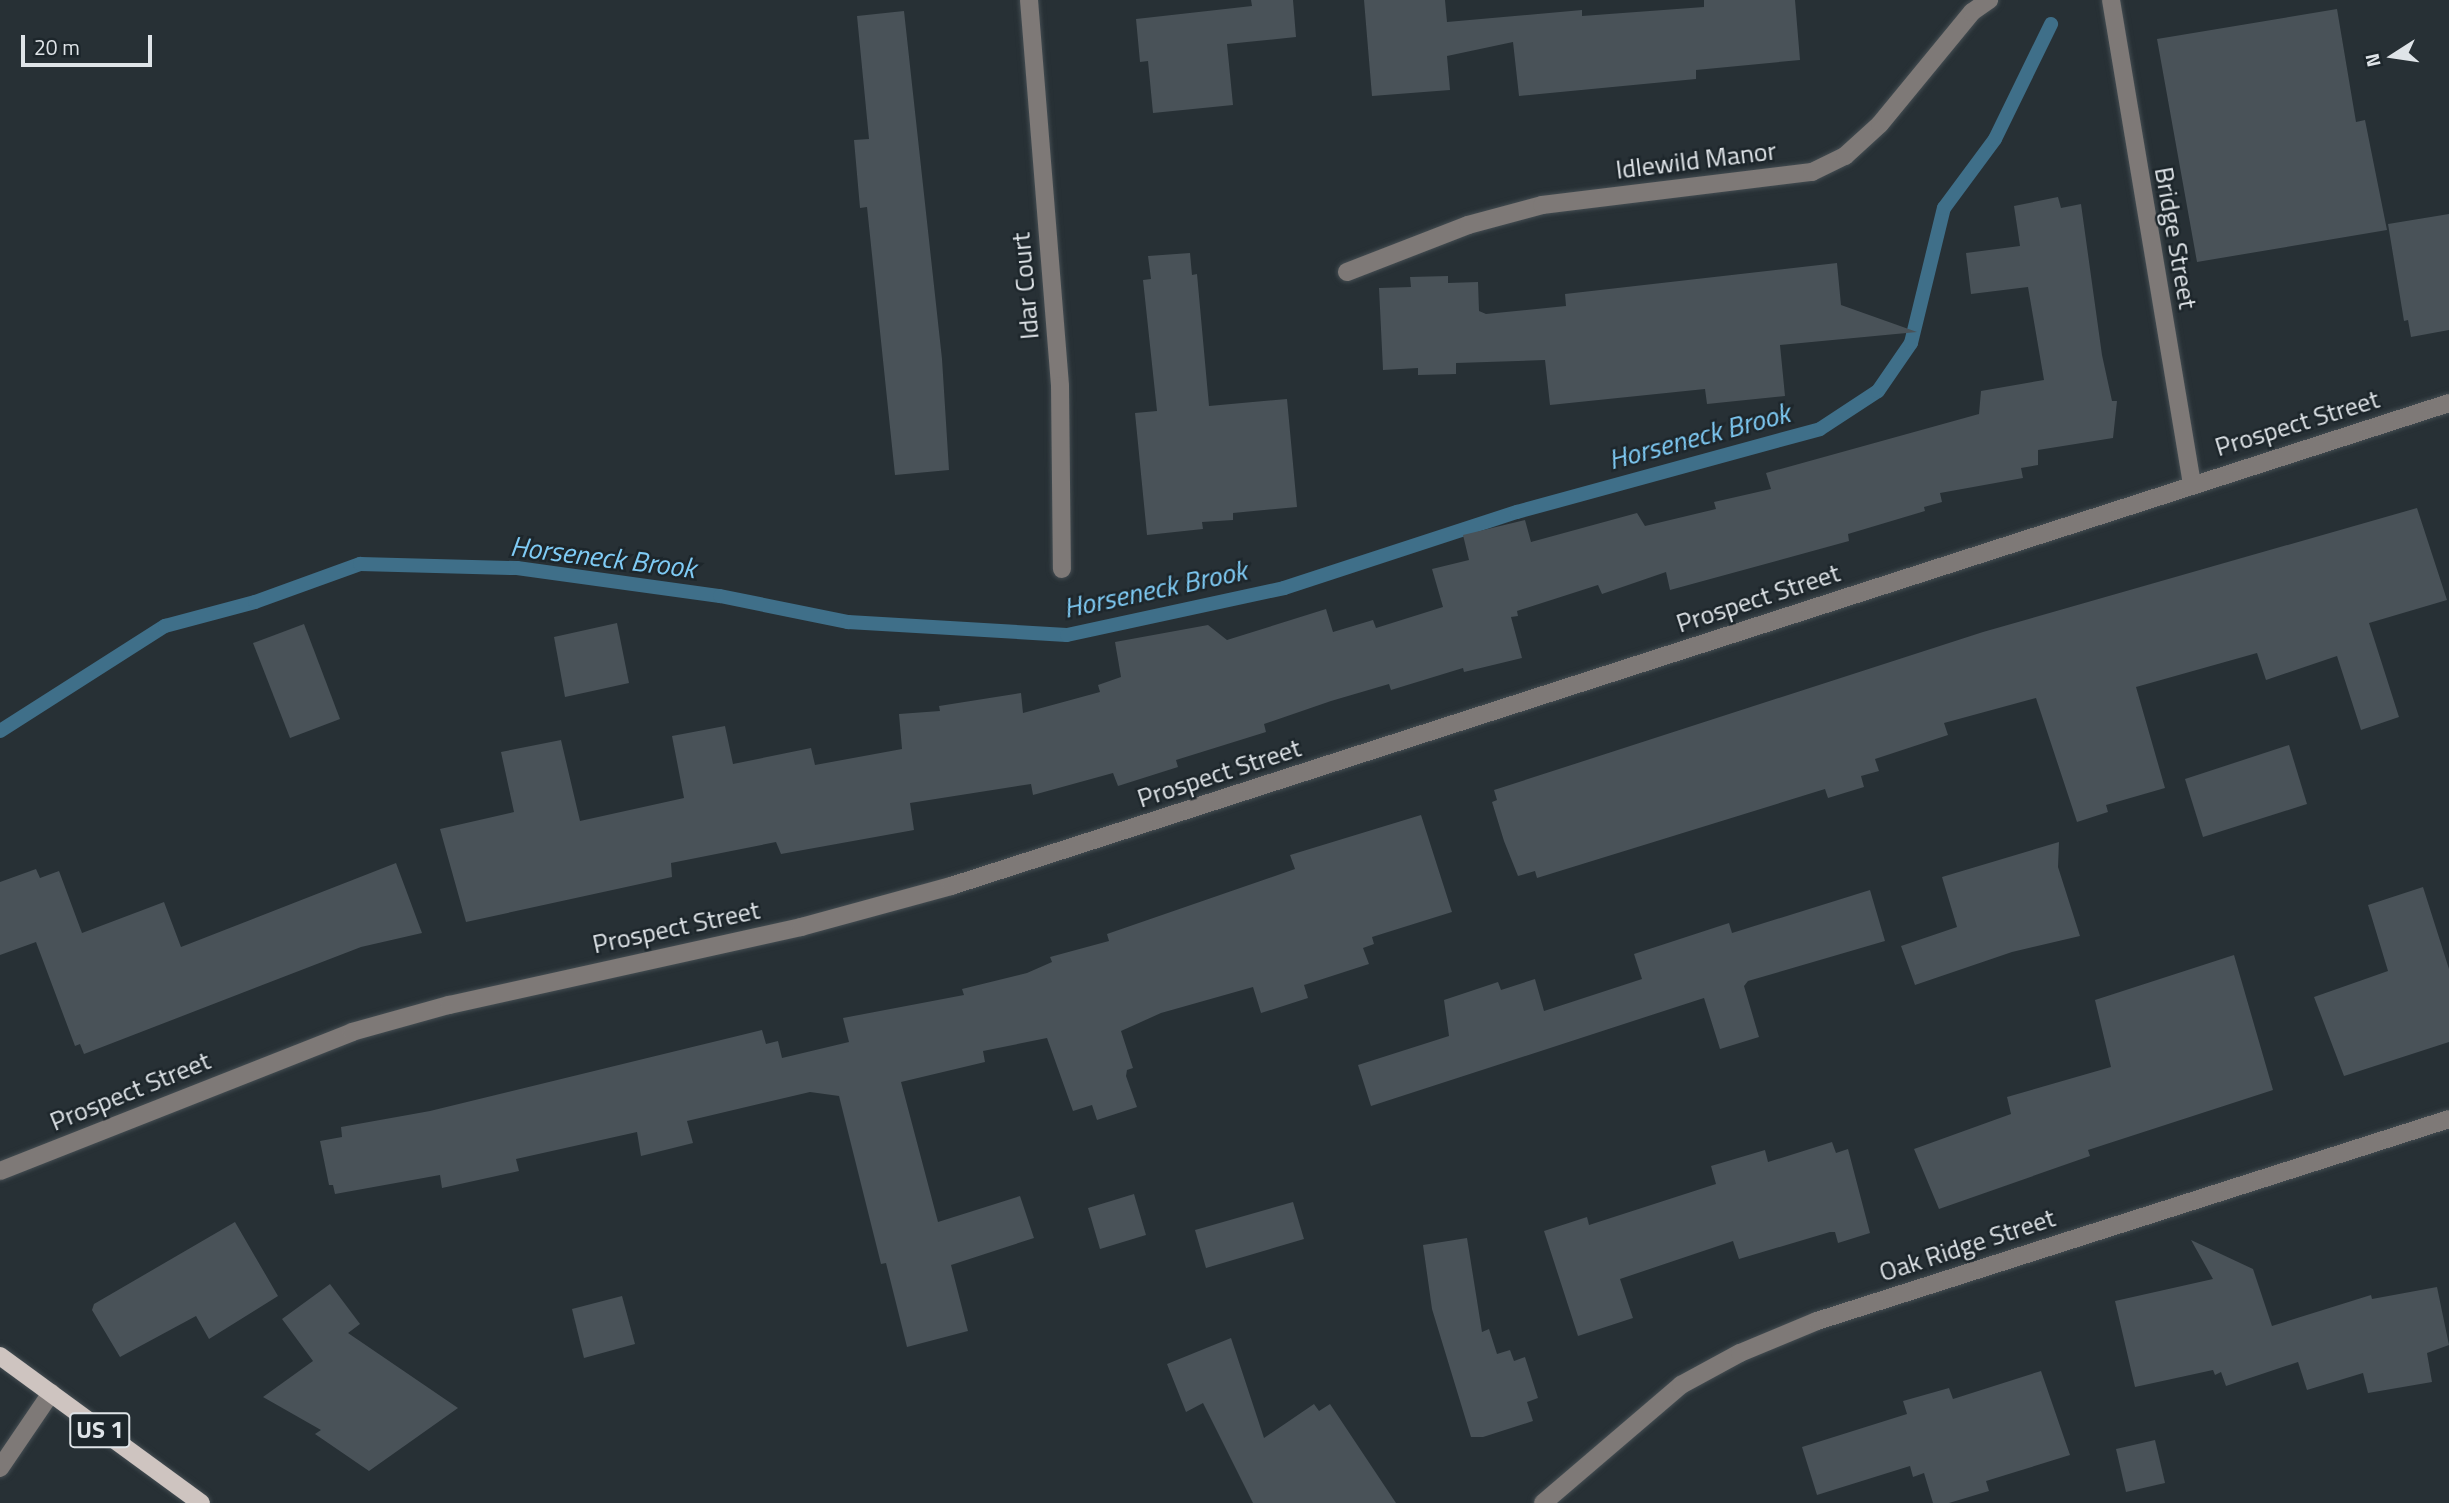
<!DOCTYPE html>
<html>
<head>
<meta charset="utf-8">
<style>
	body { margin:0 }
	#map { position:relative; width:2449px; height:1503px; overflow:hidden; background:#273035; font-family:"Titillium Web",sans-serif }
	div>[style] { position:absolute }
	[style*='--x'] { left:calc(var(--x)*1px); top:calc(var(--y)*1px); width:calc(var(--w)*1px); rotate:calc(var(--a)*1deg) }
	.stream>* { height:14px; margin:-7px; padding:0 7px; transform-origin:7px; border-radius:7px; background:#3f6f89 }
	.building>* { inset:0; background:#495258 }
	.roads { filter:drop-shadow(0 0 2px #444d52) drop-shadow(0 0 2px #444d52) }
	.minor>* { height:18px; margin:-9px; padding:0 9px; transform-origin:9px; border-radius:9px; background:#7e7977 }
	.major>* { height:18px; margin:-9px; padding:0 9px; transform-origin:9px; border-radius:9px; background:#cec4c0 }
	span { translate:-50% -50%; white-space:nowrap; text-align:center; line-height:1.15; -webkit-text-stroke:5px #1d262b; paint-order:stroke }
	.shield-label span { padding:2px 5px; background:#1d262b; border:2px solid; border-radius:5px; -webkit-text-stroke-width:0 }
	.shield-label { font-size:24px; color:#dfe4e8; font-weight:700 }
	.street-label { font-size:26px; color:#dfe4e8 }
	.water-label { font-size:28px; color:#7fcbf5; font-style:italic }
	.north { position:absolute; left:2358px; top:21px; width:70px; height:70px; -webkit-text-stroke:5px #1d262b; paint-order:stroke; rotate:258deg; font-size:19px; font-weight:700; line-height:28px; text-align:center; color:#dfe4e8 }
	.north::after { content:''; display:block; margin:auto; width:24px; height:32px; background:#dfe4e8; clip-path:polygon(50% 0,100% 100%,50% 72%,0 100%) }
	.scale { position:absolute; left:21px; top:35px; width:131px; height:32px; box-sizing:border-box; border:4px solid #dfe4e8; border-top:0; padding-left:9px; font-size:21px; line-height:24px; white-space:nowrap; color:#dfe4e8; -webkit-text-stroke:5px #1d262b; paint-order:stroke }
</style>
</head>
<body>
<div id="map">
	<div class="stream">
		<i style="--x:0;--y:731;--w:196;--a:-32.5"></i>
		<i style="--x:165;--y:626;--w:93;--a:-14.9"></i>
		<i style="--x:255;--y:602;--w:112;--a:-19.9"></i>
		<i style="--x:360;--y:564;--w:157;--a:1.5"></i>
		<i style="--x:517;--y:568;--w:205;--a:7.9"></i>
		<i style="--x:720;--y:596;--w:131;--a:11.5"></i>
		<i style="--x:848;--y:622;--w:219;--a:3.4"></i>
		<i style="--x:1067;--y:635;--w:222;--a:-12.2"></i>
		<i style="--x:1284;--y:588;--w:245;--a:-18.1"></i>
		<i style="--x:1517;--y:512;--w:314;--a:-15.3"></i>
		<i style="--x:1820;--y:429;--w:69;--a:-33.2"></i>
		<i style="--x:1878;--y:391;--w:58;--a:-55.5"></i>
		<i style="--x:1911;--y:343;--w:139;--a:-76.3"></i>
		<i style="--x:1944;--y:208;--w:86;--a:-53.5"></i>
		<i style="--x:1995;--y:139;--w:128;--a:-64"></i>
	</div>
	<div class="building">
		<i style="clip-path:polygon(1251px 0,1293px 0,1296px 37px,1227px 44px,1233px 105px,1153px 113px,1148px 61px,1140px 62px,1136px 19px,1252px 6px)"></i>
		<i style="clip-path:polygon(1364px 0,1445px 0,1447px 22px,1582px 10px,1582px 16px,1704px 7px,1704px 0,1795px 0,1800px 60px,1696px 70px,1696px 79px,1519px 96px,1513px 42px,1447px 56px,1450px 90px,1372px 96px)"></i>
		<i style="clip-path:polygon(2337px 9px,2356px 122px,2365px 120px,2387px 230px,2197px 262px,2157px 39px)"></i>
		<i style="clip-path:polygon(904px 11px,942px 359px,949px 470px,895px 475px,867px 207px,860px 208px,854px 140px,869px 139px,857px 16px)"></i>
		<i style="clip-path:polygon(2058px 197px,2061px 208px,2081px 204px,2102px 355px,2112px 401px,2117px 401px,2113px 438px,2038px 450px,2038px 465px,2021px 468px,2023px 478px,1940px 493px,1942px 502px,1924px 507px,1925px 511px,1848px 534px,1849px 541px,1670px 590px,1666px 572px,1602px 594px,1598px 585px,1517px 611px,1518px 616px,1511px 617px,1522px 658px,1464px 672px,1463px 668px,1391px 690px,1389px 684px,1331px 701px,1264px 724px,1266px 732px,1176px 760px,1178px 767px,1118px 786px,1113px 773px,1033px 795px,1031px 784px,910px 803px,914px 830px,781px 854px,776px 842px,671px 863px,672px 877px,466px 922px,440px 829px,514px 812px,501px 752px,561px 740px,580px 821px,684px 798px,672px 736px,725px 726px,733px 764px,811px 748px,815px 765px,902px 749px,899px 714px,940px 711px,939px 706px,1021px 693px,1023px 713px,1100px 692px,1098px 685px,1121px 677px,1115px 642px,1208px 625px,1227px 640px,1326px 609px,1333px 632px,1373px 620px,1376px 628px,1443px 607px,1432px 569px,1469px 560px,1463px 535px,1525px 520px,1531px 542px,1637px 513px,1645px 526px,1716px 509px,1714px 502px,1771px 489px,1766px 473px,1979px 414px,1981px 391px,2044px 380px,2028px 287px,1971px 294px,1966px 253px,2020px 246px,2014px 206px)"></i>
		<i style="clip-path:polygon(2449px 214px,2449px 330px,2411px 337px,2408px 320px,2404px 321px,2388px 224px)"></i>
		<i style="clip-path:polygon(1190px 253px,1192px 275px,1197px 274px,1209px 406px,1287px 399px,1297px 507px,1233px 513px,1233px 520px,1202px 522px,1203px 529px,1147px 535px,1135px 413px,1157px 411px,1143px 280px,1151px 279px,1148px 256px)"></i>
		<i style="clip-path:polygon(1837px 263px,1841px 305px,1917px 332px,1780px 345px,1785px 396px,1707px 404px,1705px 389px,1550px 405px,1545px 360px,1456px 363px,1456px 374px,1418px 375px,1418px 368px,1383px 370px,1379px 288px,1411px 287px,1410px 277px,1448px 276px,1448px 283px,1478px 282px,1479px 311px,1486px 314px,1566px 306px,1565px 294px)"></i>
		<i style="clip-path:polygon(2417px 508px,2447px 600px,2369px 623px,2399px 717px,2361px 730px,2337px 656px,2266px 680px,2257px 653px,2136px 687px,2165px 788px,2106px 805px,2108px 812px,2077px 822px,2036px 698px,1944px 723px,1948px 735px,1875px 759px,1879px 771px,1861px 776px,1864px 787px,1828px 798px,1825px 789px,1537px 878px,1535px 871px,1518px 876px,1504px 841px,1492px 802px,1497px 800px,1494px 790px,1983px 632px)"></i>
		<i style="clip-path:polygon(617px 623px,629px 683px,565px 697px,554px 637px)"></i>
		<i style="clip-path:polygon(304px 624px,340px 719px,290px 738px,253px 643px)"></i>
		<i style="clip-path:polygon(2289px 745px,2307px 804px,2203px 837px,2185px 779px)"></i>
		<i style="clip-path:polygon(1421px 815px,1452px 912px,1372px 937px,1374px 944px,1363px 948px,1369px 964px,1304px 985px,1308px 998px,1261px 1013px,1253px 987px,1161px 1013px,1121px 1031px,1133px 1068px,1127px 1070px,1126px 1076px,1137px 1107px,1097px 1120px,1092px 1105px,1073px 1111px,1047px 1038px,983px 1051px,985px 1062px,901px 1082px,938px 1222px,1020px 1196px,1034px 1238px,951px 1265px,968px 1331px,907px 1347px,886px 1263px,881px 1264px,839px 1096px,810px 1092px,687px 1121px,693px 1143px,641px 1156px,637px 1132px,516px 1159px,519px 1171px,442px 1188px,440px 1175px,335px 1194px,333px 1185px,329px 1185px,320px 1141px,342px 1137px,341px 1127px,430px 1111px,762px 1030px,766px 1044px,778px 1041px,782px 1058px,849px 1042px,843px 1018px,964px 995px,962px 989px,1027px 973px,1052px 962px,1050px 957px,1109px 941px,1107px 934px,1295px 869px,1290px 855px)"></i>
		<i style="clip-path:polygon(2059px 842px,2058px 867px,2080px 936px,2012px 952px,1915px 985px,1901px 946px,1957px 927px,1942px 877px)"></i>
		<i style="clip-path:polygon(396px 863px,422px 933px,361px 947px,84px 1054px,80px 1044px,75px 1046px,36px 942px,0 955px,0 882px,36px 869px,40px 878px,59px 871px,82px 933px,164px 902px,181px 947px)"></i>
		<i style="clip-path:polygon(2423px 887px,2449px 969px,2449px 1042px,2344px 1076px,2314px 997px,2388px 971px,2368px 905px)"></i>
		<i style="clip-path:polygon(1870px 890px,1885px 941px,1748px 981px,1744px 986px,1759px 1037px,1720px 1049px,1704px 998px,1371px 1106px,1358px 1065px,1449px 1036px,1444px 1000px,1498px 982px,1501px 990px,1535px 979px,1544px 1011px,1642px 979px,1634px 954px,1729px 923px,1732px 933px)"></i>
		<i style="clip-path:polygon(2234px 955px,2273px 1090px,2088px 1150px,2090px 1156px,1939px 1209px,1914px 1149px,2011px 1114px,2007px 1097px,2111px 1067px,2095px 1000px)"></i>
		<i style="clip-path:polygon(1832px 1142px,1836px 1153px,1848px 1149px,1870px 1233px,1838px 1243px,1835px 1232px,1830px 1232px,1739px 1259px,1733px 1241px,1620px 1279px,1633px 1318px,1578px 1336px,1544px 1231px,1587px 1217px,1589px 1225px,1716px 1184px,1711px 1166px,1765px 1150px,1768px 1162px)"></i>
		<i style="clip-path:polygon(1134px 1194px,1146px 1235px,1100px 1249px,1088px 1208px)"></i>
		<i style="clip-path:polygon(1293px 1202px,1304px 1239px,1206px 1268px,1195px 1230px)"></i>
		<i style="clip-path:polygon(235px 1222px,278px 1296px,209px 1339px,196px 1316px,120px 1357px,92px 1310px,94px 1304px)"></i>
		<i style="clip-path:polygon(1467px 1238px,1482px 1332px,1489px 1329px,1497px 1354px,1510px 1350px,1514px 1361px,1525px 1357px,1538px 1398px,1527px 1402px,1533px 1421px,1483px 1437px,1471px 1437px,1432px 1309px,1423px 1245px)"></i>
		<i style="clip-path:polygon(2191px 1240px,2253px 1269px,2272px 1326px,2371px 1295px,2372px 1299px,2437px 1287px,2449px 1345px,2427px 1353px,2432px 1382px,2368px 1393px,2363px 1373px,2307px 1390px,2298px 1362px,2226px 1386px,2221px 1372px,2215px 1375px,2213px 1370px,2135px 1387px,2115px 1301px,2213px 1279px)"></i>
		<i style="clip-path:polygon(330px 1284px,360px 1324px,348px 1333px,458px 1408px,369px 1471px,315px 1434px,321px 1430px,263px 1397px,313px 1361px,282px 1319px)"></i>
		<i style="clip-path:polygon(622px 1296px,635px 1344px,584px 1358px,572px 1309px)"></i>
		<i style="clip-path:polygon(1231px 1338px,1264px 1438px,1314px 1404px,1319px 1411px,1330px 1404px,1396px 1503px,1253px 1503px,1203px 1403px,1186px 1412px,1167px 1364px)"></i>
		<i style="clip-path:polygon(2041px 1371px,2070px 1455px,1986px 1481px,1989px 1491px,1949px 1503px,1933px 1503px,1924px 1473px,1913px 1477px,1910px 1466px,1817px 1495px,1802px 1447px,1907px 1414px,1903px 1401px,1949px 1388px,1953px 1399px)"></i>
		<i style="clip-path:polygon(2155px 1440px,2165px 1483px,2126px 1492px,2116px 1449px)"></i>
	</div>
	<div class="roads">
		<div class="minor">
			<i style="--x:1029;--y:0;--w:387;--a:85.4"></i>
			<i style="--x:1060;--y:386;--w:183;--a:89.4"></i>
			<i style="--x:2111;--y:0;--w:491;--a:80.5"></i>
			<i style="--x:1347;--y:272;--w:130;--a:-21.2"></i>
			<i style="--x:1468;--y:225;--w:77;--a:-15.1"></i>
			<i style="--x:1542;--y:205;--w:272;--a:-7"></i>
			<i style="--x:1812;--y:172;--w:37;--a:-26"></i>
			<i style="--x:1845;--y:156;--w:47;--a:-42.4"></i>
			<i style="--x:1880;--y:124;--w:145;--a:-50.6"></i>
			<i style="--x:1972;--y:12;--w:21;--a:-35"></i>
			<i style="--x:0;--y:1171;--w:378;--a:-21.5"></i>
			<i style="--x:352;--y:1032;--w:101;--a:-15.6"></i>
			<i style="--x:449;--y:1005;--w:361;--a:-12.5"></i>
			<i style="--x:801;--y:927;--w:156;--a:-15.3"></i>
			<i style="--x:951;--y:886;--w:1574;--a:-17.87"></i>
			<i style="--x:0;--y:1468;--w:91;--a:-55.8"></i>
			<i style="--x:1543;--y:1503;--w:182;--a:-40.5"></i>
			<i style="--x:1681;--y:1385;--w:67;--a:-28.5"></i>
			<i style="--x:1740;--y:1353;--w:83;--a:-22.6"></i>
			<i style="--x:1817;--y:1321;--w:663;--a:-17.72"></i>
		</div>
		<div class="major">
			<i style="--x:0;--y:1356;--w:249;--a:36.2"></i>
		</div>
	</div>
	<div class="shield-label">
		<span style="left:100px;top:1430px">US 1</span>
	</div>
	<div class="street-label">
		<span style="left:1696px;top:160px;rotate:-7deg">Idlewild Manor</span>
		<span style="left:2176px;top:238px;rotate:80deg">Bridge Street</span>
		<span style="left:1025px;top:286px;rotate:-95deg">Idar Court</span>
		<span style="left:2297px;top:423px;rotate:-17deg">Prospect Street</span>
		<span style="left:1758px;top:598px;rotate:-18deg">Prospect Street</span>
		<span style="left:1219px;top:773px;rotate:-18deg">Prospect Street</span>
		<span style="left:676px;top:927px;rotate:-12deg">Prospect Street</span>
		<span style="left:130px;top:1091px;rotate:-22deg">Prospect Street</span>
		<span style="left:1967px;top:1245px;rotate:-18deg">Oak Ridge Street</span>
	</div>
	<div class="water-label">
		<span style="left:1699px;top:436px;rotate:-15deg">Horseneck Brook</span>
		<span style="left:603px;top:557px;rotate:7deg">Horseneck Brook</span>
		<span style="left:1155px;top:589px;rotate:-12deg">Horseneck Brook</span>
	</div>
	<div class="north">N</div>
	<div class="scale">20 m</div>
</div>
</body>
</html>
